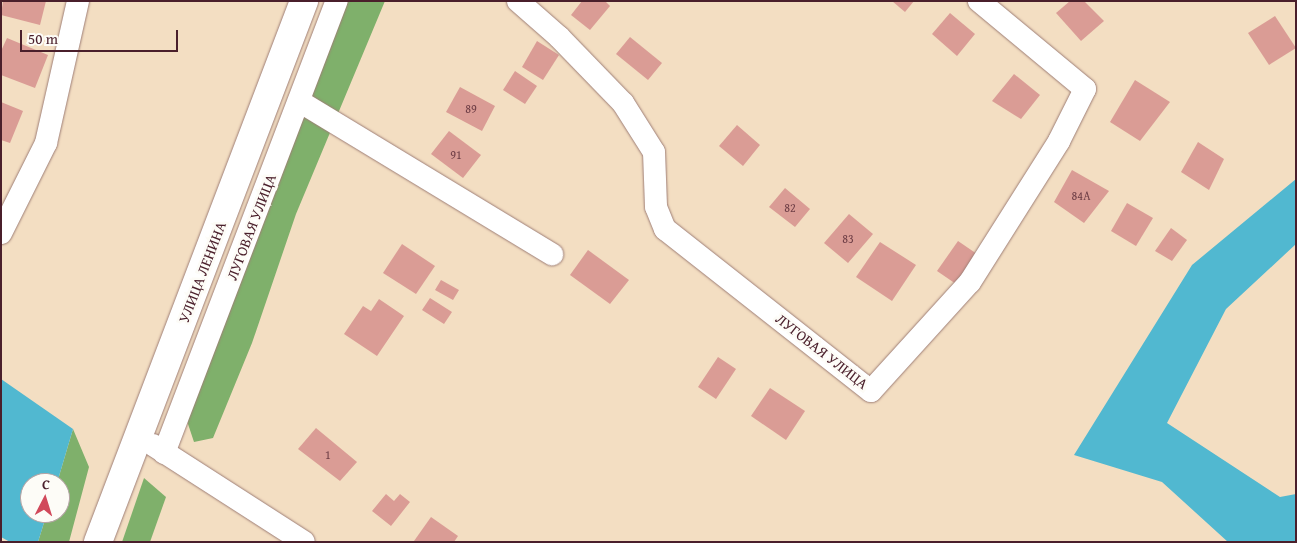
<!DOCTYPE html>
<html>
<head>
<meta charset="utf-8">
<style>
	body { margin:0 }
	#map { position:relative; width:1297px; height:543px; overflow:hidden; background:#f3dec2; font-family:"Gentium Book Plus",serif }
	div>[style] { position:absolute }
	[style*='--x'] { left:calc(var(--x)*1px); top:calc(var(--y)*1px); width:calc(var(--w)*1px); rotate:calc(var(--a)*1deg) }
	.forest>* { inset:0; background:#7fb06b }
	.water>* { inset:0; background:#51b8d0 }
	.building>* { inset:0; background:#da9c95 }
	.roads { filter:drop-shadow(0 0 1px #9e7e76) drop-shadow(0 0 1px #9e7e76) }
	.minor>* { height:22px; margin:-11px; padding:0 11px; transform-origin:11px; border-radius:11px; background:#fff }
	.major>* { height:28px; margin:-14px; padding:0 14px; transform-origin:14px; border-radius:14px; background:#fff }
	span { translate:-50% -50%; white-space:nowrap; text-align:center; line-height:1.15; -webkit-text-stroke:5px #fdfcf7; paint-order:stroke }
	.number-label { font-size:12px; color:#6e3e46 }
	.number-label span { -webkit-text-stroke-width:0 }
	.street-label { font-size:15px; color:#4a1f2b }
	.frame { position:absolute; inset:0; border:2px solid #4a1f2b; pointer-events:none }
	.north { position:absolute; left:20px; top:473px; width:50px; height:50px; box-sizing:border-box; background:#fdfcf7; border:1px solid #b5a4a5; border-radius:50%; rotate:5deg; font-size:14px; font-weight:700; line-height:20px; text-align:center; color:#4a1f2b }
	.north::after { content:''; display:block; margin:auto; width:18px; height:22px; background:#d1495b; clip-path:polygon(50% 0,100% 100%,50% 72%,0 100%) }
	.scale { position:absolute; left:20px; top:30px; width:158px; height:22px; box-sizing:border-box; border:2px solid #4a1f2b; border-top:0; padding-left:6px; font-size:15px; line-height:18px; white-space:nowrap; color:#4a1f2b; -webkit-text-stroke:4px #fdfcf7; paint-order:stroke }
</style>
</head>
<body>
<div id="map">
	<div class="forest">
		<i style="clip-path:polygon(344px 1px,385px 1px,296px 214px,252px 343px,213px 438px,194px 442px,185px 415px)"></i>
		<i style="clip-path:polygon(73px 429px,89px 467px,69px 542px,38px 542px,47px 513px,60px 513px,60px 483px,57px 483px)"></i>
		<i style="clip-path:polygon(144px 478px,166px 497px,150px 542px,122px 542px)"></i>
	</div>
	<div class="water">
		<i style="clip-path:polygon(1296px 179px,1296px 244px,1226px 309px,1167px 423px,1280px 497px,1296px 494px,1296px 542px,1228px 542px,1162px 482px,1074px 455px,1192px 265px)"></i>
		<i style="clip-path:polygon(1px 379px,73px 429px,57px 483px,30px 483px,30px 513px,47px 513px,38px 542px,10px 542px,1px 537px)"></i>
	</div>
	<div class="building">
		<i style="clip-path:polygon(3px 1px,46px 1px,40px 25px,1px 15px)"></i>
		<i style="clip-path:polygon(582px 1px,605px 1px,610px 6px,590px 30px,571px 15px)"></i>
		<i style="clip-path:polygon(892px 1px,914px 1px,905px 12px)"></i>
		<i style="clip-path:polygon(1070px 1px,1084px 1px,1104px 21px,1081px 41px,1056px 13px)"></i>
		<i style="clip-path:polygon(950px 13px,975px 34px,957px 56px,932px 34px)"></i>
		<i style="clip-path:polygon(1275px 16px,1296px 48px,1269px 65px,1248px 33px)"></i>
		<i style="clip-path:polygon(630px 37px,662px 63px,648px 80px,616px 54px)"></i>
		<i style="clip-path:polygon(7px 38px,48px 55px,35px 88px,1px 75px,1px 51px)"></i>
		<i style="clip-path:polygon(537px 41px,559px 55px,543px 80px,522px 67px)"></i>
		<i style="clip-path:polygon(515px 71px,537px 86px,525px 104px,503px 90px)"></i>
		<i style="clip-path:polygon(1014px 74px,1040px 95px,1021px 119px,992px 101px)"></i>
		<i style="clip-path:polygon(1135px 80px,1170px 102px,1140px 141px,1110px 122px)"></i>
		<i style="clip-path:polygon(460px 87px,495px 106px,482px 131px,446px 112px)"></i>
		<i style="clip-path:polygon(1px 102px,23px 111px,10px 143px,1px 140px)"></i>
		<i style="clip-path:polygon(737px 125px,760px 145px,743px 166px,719px 146px)"></i>
		<i style="clip-path:polygon(449px 131px,481px 155px,463px 178px,431px 154px)"></i>
		<i style="clip-path:polygon(1198px 142px,1224px 159px,1209px 190px,1181px 172px)"></i>
		<i style="clip-path:polygon(1072px 170px,1109px 191px,1084px 223px,1054px 202px)"></i>
		<i style="clip-path:polygon(785px 188px,810px 209px,795px 227px,769px 207px)"></i>
		<i style="clip-path:polygon(1127px 203px,1153px 218px,1136px 246px,1111px 231px)"></i>
		<i style="clip-path:polygon(849px 214px,873px 234px,848px 263px,824px 243px)"></i>
		<i style="clip-path:polygon(1171px 228px,1187px 240px,1172px 261px,1155px 251px)"></i>
		<i style="clip-path:polygon(958px 241px,977px 254px,956px 284px,937px 271px)"></i>
		<i style="clip-path:polygon(880px 242px,916px 265px,892px 301px,856px 277px)"></i>
		<i style="clip-path:polygon(402px 244px,435px 266px,416px 294px,383px 273px)"></i>
		<i style="clip-path:polygon(588px 250px,629px 280px,610px 304px,570px 275px)"></i>
		<i style="clip-path:polygon(441px 280px,459px 290px,453px 300px,435px 290px)"></i>
		<i style="clip-path:polygon(430px 298px,452px 312px,444px 324px,422px 310px)"></i>
		<i style="clip-path:polygon(379px 299px,404px 316px,377px 356px,344px 334px,363px 306px,371px 311px)"></i>
		<i style="clip-path:polygon(718px 357px,736px 369px,716px 399px,698px 387px)"></i>
		<i style="clip-path:polygon(770px 388px,805px 411px,786px 440px,751px 416px)"></i>
		<i style="clip-path:polygon(316px 428px,357px 462px,340px 481px,298px 449px)"></i>
		<i style="clip-path:polygon(386px 494px,394px 501px,400px 494px,410px 502px,391px 526px,372px 511px)"></i>
		<i style="clip-path:polygon(431px 517px,458px 536px,454px 542px,414px 541px)"></i>
	</div>
	<div class="roads">
		<div class="minor">
			<i style="--x:518;--y:1;--w:55;--a:41.3"></i>
			<i style="--x:559;--y:37;--w:92;--a:45.9"></i>
			<i style="--x:623;--y:103;--w:58;--a:57.7"></i>
			<i style="--x:654;--y:152;--w:55;--a:87.9"></i>
			<i style="--x:656;--y:207;--w:24;--a:68"></i>
			<i style="--x:665;--y:229;--w:262;--a:38.2"></i>
			<i style="--x:871;--y:391;--w:147;--a:-47.8"></i>
			<i style="--x:970;--y:282;--w:167;--a:-57.7"></i>
			<i style="--x:1059;--y:141;--w:58;--a:-63.4"></i>
			<i style="--x:1085;--y:89;--w:138;--a:-140.3"></i>
			<i style="--x:299;--y:101;--w:296;--a:31.2"></i>
			<i style="--x:1;--y:233;--w:101;--a:-63.4"></i>
			<i style="--x:46;--y:143;--w:146;--a:-77.3"></i>
			<i style="--x:153;--y:445;--w:179;--a:32.7"></i>
			<i style="--x:164;--y:453;--w:484;--a:-69.1"></i>
		</div>
		<div class="major">
			<i style="--x:98;--y:542;--w:579;--a:-69.15"></i>
		</div>
	</div>
	<div class="number-label">
		<span style="left:471px;top:109px">89</span>
		<span style="left:456px;top:155px">91</span>
		<span style="left:1081px;top:196px">84А</span>
		<span style="left:790px;top:208px">82</span>
		<span style="left:848px;top:239px">83</span>
		<span style="left:328px;top:455px">1</span>
	</div>
	<div class="street-label">
		<span style="left:251px;top:227px;rotate:-69deg">ЛУГОВАЯ УЛИЦА</span>
		<span style="left:202px;top:272px;rotate:-69deg">УЛИЦА ЛЕНИНА</span>
		<span style="left:822px;top:351px;rotate:38deg">ЛУГОВАЯ УЛИЦА</span>
	</div>
	<div class="frame"></div>
	<div class="north">С</div>
	<div class="scale">50 m</div>
</div>
</body>
</html>
